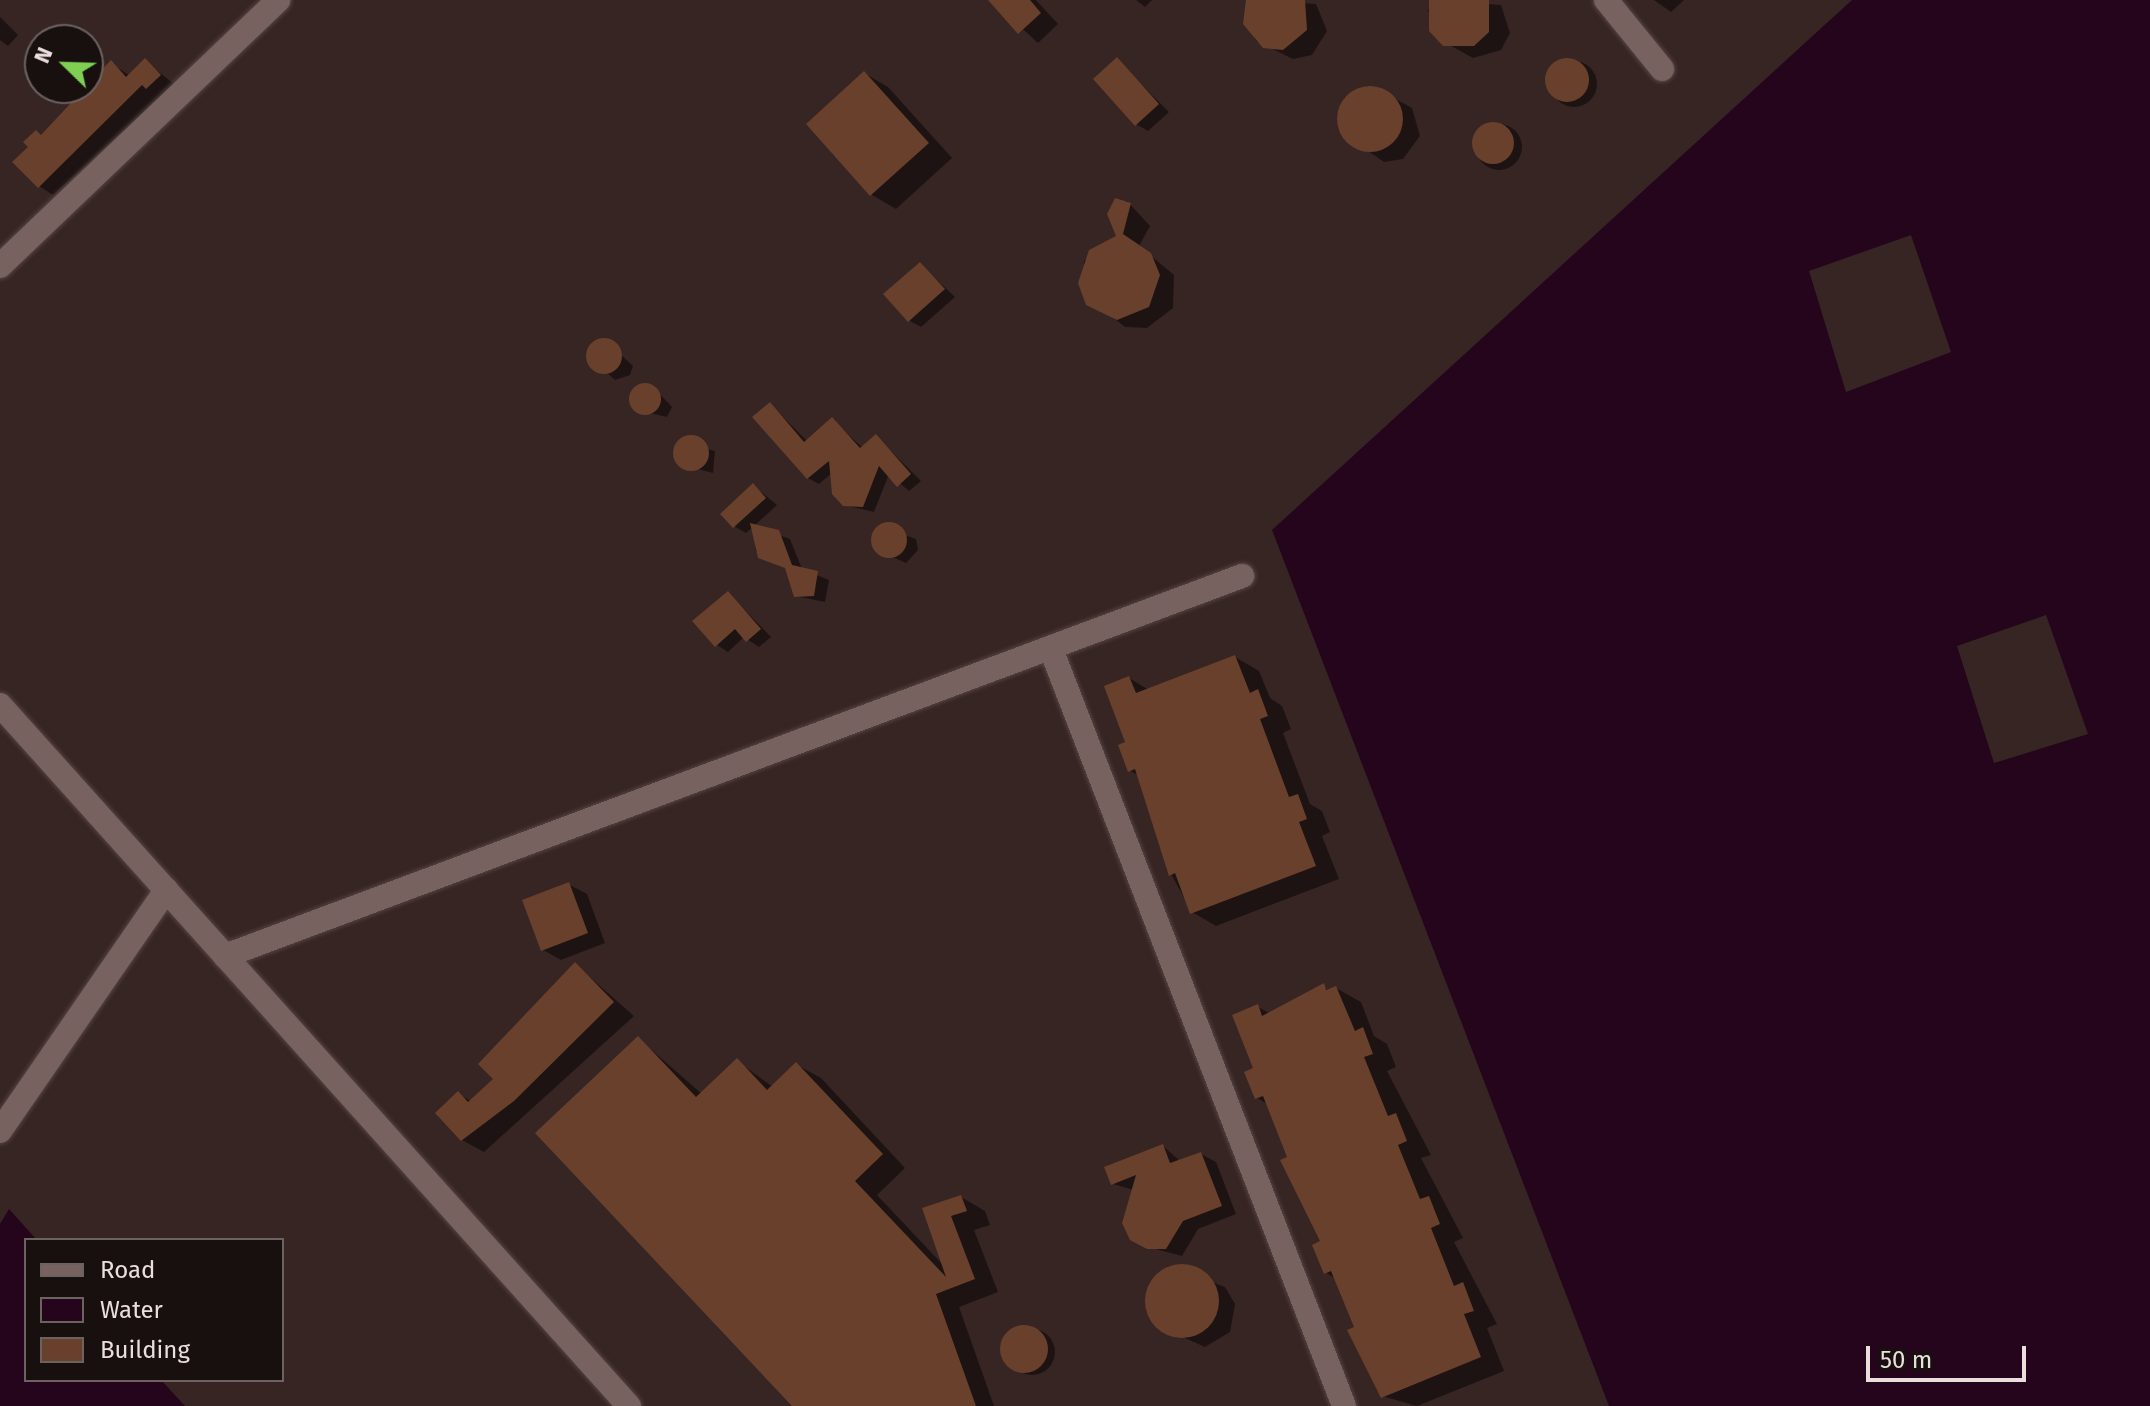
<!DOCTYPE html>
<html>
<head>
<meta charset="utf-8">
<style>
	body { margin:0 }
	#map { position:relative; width:2150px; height:1406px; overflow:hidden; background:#372523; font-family:"Fira Sans",sans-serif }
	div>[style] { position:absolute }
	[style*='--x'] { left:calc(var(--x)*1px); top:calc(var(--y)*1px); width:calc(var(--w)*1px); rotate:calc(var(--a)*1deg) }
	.water>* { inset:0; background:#24051c }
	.shadow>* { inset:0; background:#0007 }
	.round { border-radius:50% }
	.building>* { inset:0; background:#69402c }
	.roads { filter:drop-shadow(0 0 2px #534442) drop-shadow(0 0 2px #534442) }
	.minor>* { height:24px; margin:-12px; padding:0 12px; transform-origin:12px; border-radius:12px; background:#776260 }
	span { translate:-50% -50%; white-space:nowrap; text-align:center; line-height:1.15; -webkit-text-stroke:8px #18100f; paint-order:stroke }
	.legend { position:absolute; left:24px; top:1238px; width:260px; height:144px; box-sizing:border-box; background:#18100f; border:2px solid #6c6361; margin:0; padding:10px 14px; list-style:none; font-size:24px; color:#ebdfdd }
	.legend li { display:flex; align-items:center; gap:16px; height:40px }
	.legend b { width:40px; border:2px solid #6c6361 }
	.north { position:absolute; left:24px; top:24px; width:80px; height:80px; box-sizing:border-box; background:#18100f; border:2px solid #6c6361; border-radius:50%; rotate:293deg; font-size:22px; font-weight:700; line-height:32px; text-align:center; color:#ebdfdd }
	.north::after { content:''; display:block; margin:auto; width:28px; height:36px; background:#7fd052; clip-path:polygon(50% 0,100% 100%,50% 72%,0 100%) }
	.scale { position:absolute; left:1866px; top:1346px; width:160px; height:36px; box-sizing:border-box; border:4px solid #ebdfdd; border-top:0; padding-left:10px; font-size:24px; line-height:28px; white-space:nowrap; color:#ebdfdd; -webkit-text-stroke:6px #18100f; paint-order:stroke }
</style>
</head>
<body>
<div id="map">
	<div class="water">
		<i style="clip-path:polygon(evenodd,1852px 0,2150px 0,2150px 1406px,1609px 1406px,1272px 530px,1852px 0,1911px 235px,1951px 352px,1846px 392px,1809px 271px,1911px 235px,1852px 0,2046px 615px,2088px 734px,1994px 763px,1957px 646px,2046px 615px)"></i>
		<i style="clip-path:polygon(9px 1209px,37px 1240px,26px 1240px,26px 1380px,161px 1380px,185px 1406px,0 1406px,0 1224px)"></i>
	</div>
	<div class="shadow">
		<i style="clip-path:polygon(991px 0,1036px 0,1058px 24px,1038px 43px)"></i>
		<i style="clip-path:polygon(1136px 0,1152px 0,1145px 7px)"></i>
		<i style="clip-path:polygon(1253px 0,1316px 4px,1327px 31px,1312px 55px,1293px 59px,1256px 41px,1245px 14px)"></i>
		<i style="clip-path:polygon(1434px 0,1501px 5px,1510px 33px,1501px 50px,1473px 58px,1437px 38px,1428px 10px)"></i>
		<i style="clip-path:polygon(1654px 0,1684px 0,1671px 12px)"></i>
		<i style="clip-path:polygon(0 17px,18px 35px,8px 46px,0 40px)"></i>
		<i style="clip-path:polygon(1117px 60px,1169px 112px,1148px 131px,1136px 124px)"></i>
		<i class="round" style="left:1551px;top:61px;width:46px;height:46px"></i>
		<i style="clip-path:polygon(145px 61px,174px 84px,53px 195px,39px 186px,30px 147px,111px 63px,130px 76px)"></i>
		<i style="clip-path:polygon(864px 73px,888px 87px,952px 158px,896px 209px,872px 195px)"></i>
		<i style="clip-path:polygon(1376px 88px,1412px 108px,1420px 136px,1403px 159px,1384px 162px,1342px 133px,1339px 114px,1348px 97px)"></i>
		<i class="round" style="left:1476px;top:124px;width:46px;height:46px"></i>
		<i style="clip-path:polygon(1127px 201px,1150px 226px,1139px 246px,1174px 275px,1173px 308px,1147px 328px,1125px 327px,1083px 294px,1084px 261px,1118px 237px,1109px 209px)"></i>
		<i style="clip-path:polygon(920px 264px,955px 297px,921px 327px,910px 321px)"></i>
		<i style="clip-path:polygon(605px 340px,633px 366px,630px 375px,615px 380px,588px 355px)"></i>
		<i style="clip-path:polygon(655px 389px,672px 407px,667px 417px,637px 410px,634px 390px)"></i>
		<i style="clip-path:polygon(770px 404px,808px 442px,832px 420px,863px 448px,876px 436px,921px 481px,909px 491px,889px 474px,874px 512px,849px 506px,838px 500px,833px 472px,819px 484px,808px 478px)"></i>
		<i style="clip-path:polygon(681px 442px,715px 451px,713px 473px,679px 464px)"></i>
		<i style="clip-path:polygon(754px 486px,777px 505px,754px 526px,790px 539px,802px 569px,829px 580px,825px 602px,795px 596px,787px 567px,756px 551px,753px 527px,746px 533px,734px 526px)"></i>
		<i style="clip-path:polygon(879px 526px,916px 539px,918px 550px,906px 563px,877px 550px)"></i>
		<i style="clip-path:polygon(728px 593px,771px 637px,759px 647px,744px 637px,728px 652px,717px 645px)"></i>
		<i style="clip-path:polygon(1235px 657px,1259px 671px,1270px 698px,1282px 706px,1291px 729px,1283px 733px,1310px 804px,1322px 811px,1330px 832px,1322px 836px,1339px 879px,1216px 926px,1192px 912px,1171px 874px,1140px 776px,1130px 771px,1129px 678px,1149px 690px)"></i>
		<i style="clip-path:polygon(568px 884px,587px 894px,605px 943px,561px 960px,543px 950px)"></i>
		<i style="clip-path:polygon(576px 965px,634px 1016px,484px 1152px,462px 1140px,458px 1094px,471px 1101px,496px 1079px)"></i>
		<i style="clip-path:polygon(1336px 988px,1361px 1002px,1374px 1036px,1387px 1044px,1396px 1067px,1387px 1071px,1431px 1155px,1421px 1158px,1463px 1238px,1454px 1242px,1497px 1324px,1487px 1328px,1504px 1371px,1417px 1406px,1382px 1396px,1336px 1279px,1325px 1272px,1323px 1242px,1269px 1105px,1257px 1098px,1258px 1007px,1271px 1014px,1310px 991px)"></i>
		<i style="clip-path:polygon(638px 1038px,702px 1094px,737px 1061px,773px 1087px,797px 1065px,821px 1078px,905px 1168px,877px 1195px,944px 1266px,925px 1209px,961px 1197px,985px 1211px,990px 1225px,974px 1230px,998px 1292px,959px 1307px,994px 1406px,794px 1406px)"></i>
		<i style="clip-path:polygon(1163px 1146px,1180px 1161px,1201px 1154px,1216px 1162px,1236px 1214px,1198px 1229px,1182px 1256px,1148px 1247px,1134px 1190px,1113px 1184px)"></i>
		<i style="clip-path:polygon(1168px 1266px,1225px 1287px,1235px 1304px,1230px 1332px,1205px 1347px,1158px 1326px,1148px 1300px)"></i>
		<i class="round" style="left:1009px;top:1329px;width:46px;height:46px"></i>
	</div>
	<div class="building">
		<i style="clip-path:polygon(988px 0,1030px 0,1041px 13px,1018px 34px)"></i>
		<i style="clip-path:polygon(1246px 0,1305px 0,1307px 30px,1283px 50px,1263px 48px,1243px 24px)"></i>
		<i style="clip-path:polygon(1429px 0,1489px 0,1489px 32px,1474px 46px,1443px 46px,1429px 31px)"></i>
		<i style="clip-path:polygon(1117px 57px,1159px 104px,1135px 126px,1093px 79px)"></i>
		<i style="clip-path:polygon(145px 58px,161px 75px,146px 89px,142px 85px,38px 188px,12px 162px,28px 147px,23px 142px,36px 130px,41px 135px,111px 60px,126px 77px)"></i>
		<i class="round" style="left:1545px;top:58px;width:44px;height:44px"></i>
		<i style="clip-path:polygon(864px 71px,929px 143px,870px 196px,806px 124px)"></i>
		<i class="round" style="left:1337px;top:86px;width:66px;height:66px"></i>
		<i class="round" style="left:1472px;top:122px;width:42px;height:42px"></i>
		<i style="clip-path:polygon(1115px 198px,1131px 203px,1123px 234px,1151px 253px,1160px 275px,1149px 307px,1117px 320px,1086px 305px,1078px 283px,1089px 250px,1116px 236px,1107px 214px)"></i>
		<i style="clip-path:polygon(920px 262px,945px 289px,908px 322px,883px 294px)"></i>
		<i class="round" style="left:586px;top:338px;width:36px;height:36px"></i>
		<i class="round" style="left:629px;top:383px;width:32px;height:32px"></i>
		<i style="clip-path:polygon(770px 402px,804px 442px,832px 417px,860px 448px,876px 434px,911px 474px,897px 487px,879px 466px,863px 507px,843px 506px,832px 494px,829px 461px,807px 479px,752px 417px)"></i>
		<i class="round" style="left:673px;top:435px;width:36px;height:36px"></i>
		<i style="clip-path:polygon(753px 483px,766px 498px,733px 528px,720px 514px)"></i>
		<i class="round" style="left:871px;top:522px;width:36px;height:36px"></i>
		<i style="clip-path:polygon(750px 523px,779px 530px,792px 565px,818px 571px,814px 596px,794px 597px,785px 568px,758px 558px)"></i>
		<i style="clip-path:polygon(728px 591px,761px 629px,746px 642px,735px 629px,715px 647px,692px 621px)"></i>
		<i style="clip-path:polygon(1235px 655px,1250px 693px,1258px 689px,1268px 716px,1260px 719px,1289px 797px,1298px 794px,1307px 819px,1299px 822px,1316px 866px,1190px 914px,1175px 873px,1169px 876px,1135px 769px,1128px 772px,1118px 745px,1125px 742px,1104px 686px,1129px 676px,1136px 693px)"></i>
		<i style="clip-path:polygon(569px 882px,588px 933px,541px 951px,522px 900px)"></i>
		<i style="clip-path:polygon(575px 962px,614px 1002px,514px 1101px,461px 1141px,435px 1113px,458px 1091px,468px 1102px,493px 1079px,478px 1064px)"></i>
		<i style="clip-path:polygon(1324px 983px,1326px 990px,1336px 986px,1355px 1031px,1363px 1027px,1373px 1054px,1364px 1057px,1388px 1116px,1396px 1113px,1407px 1141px,1398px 1145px,1420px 1199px,1429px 1196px,1440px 1224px,1431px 1228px,1454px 1286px,1463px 1282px,1474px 1311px,1464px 1314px,1481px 1357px,1381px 1398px,1347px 1330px,1354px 1327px,1331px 1271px,1324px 1274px,1312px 1245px,1320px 1241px,1280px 1160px,1287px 1157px,1263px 1096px,1255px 1099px,1244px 1072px,1253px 1068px,1232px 1015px,1258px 1004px,1262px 1016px)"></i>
		<i style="clip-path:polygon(638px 1036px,696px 1097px,737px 1058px,767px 1090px,796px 1062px,883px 1154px,855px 1181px,946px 1277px,922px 1208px,961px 1195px,967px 1211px,951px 1216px,975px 1279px,936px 1294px,976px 1406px,792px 1406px,535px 1133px)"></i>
		<i style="clip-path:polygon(1163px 1144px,1170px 1163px,1201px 1152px,1222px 1206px,1183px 1221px,1166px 1249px,1147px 1249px,1130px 1240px,1122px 1223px,1136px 1175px,1111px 1185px,1104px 1167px)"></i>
		<i class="round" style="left:1145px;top:1264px;width:74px;height:74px"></i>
		<i class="round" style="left:1000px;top:1325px;width:48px;height:48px"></i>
	</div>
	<div class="roads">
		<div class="minor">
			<i style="--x:1606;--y:0;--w:89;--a:50.9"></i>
			<i style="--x:0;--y:266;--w:385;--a:-43.7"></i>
			<i style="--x:1051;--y:649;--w:812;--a:68.84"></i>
			<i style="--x:0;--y:705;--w:942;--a:48.1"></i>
			<i style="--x:225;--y:956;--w:1086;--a:-20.49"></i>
			<i style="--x:0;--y:1131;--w:293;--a:-55.4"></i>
		</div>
	</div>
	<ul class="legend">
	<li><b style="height:10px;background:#776260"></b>Road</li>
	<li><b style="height:22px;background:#24051c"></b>Water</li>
	<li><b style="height:22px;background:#69402c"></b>Building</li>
	</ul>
	<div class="north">N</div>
	<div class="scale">50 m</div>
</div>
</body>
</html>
